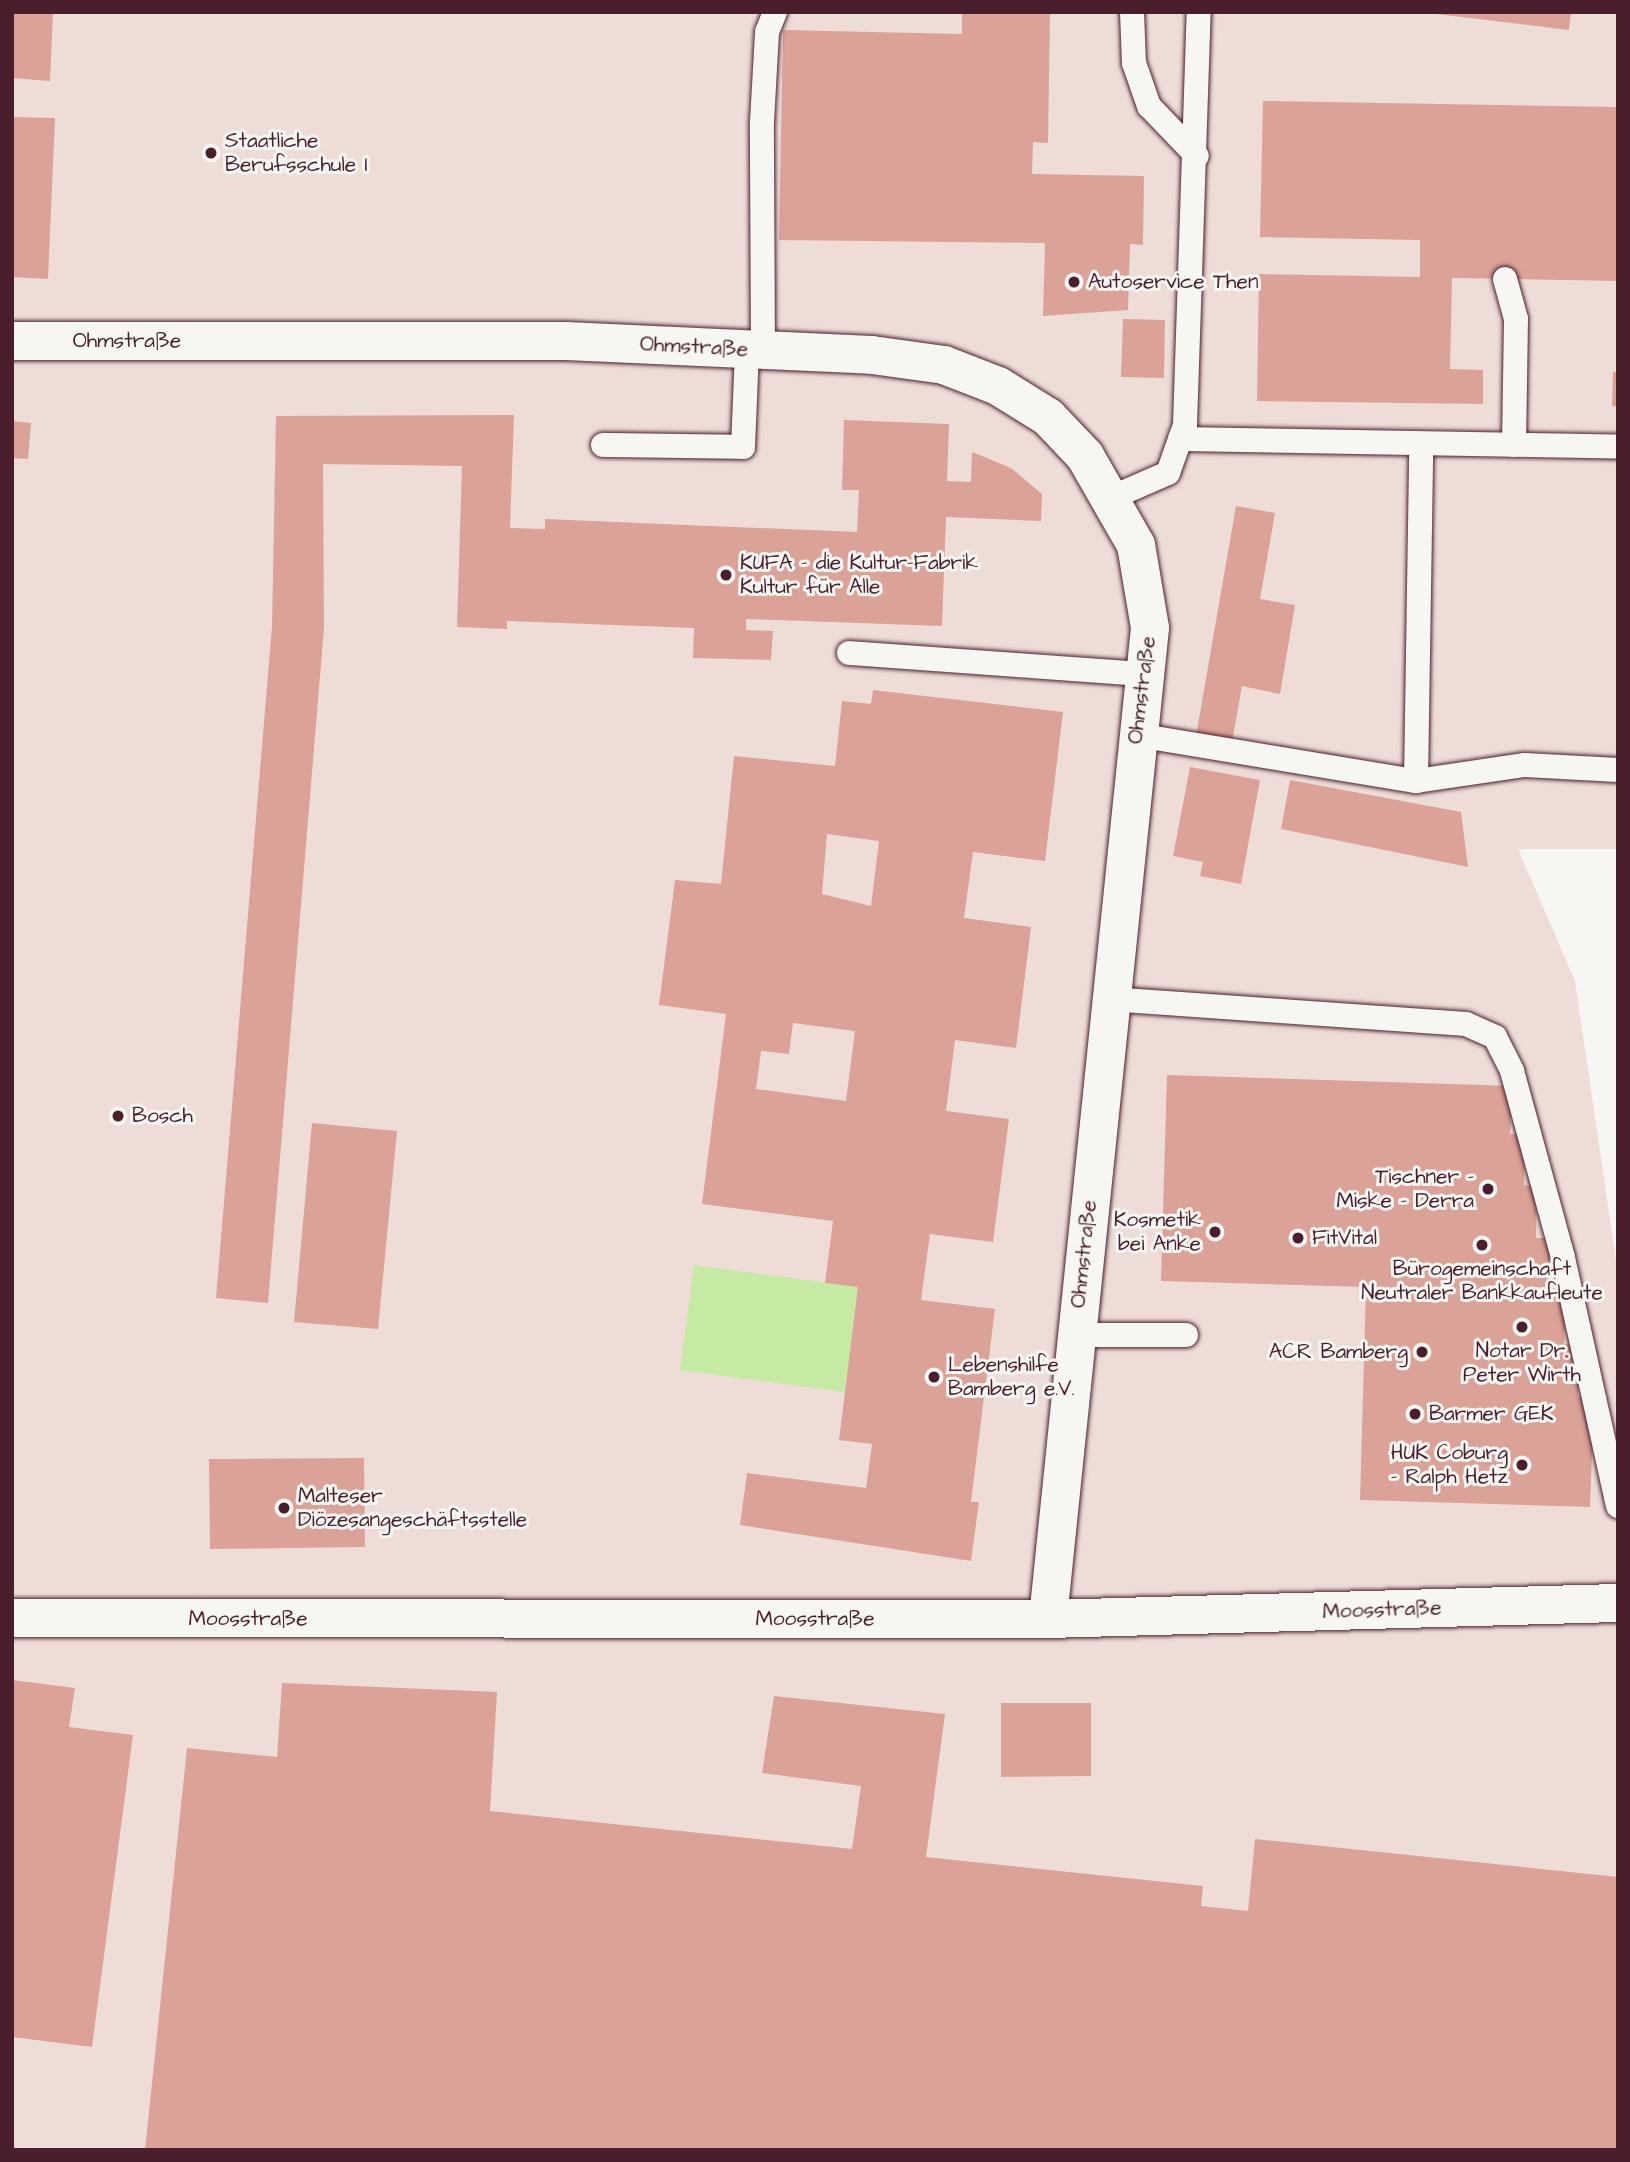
<!DOCTYPE html>
<html>
<head>
<meta charset="utf-8">
<style>
	body { margin:0 }
	#map { position:relative; width:1630px; height:2162px; overflow:hidden; background:#f6f6f2; font-family:"Architects Daughter",sans-serif }
	div>[style] { position:absolute }
	[style*='--x'] { left:calc(var(--x)*1px); top:calc(var(--y)*1px); width:calc(var(--w)*1px); rotate:calc(var(--a)*1deg) }
	.built>* { inset:0; background:#eeddd7 }
	.green>* { inset:0; background:#c6eaa4 }
	.building>* { inset:0; background:#dba297 }
	.roads { filter:drop-shadow(0 0 2px #4a1f2b) drop-shadow(0 0 2px #4a1f2b) }
	.lane>* { height:24px; margin:-12px; padding:0 12px; transform-origin:12px; border-radius:12px; background:#f6f6f2 }
	.street>* { height:38px; margin:-19px; padding:0 19px; transform-origin:19px; border-radius:19px; background:#f6f6f2 }
	.dots>* { width:19px; height:19px; translate:-50% -50%; box-sizing:border-box; border:4px solid #f6f6f2; border-radius:50% }
	span { translate:-50% -50%; white-space:nowrap; text-align:center; line-height:1.15; -webkit-text-stroke:6px #f6f6f2; paint-order:stroke }
	.poi-label { font-size:21px; color:#4a1f2b }
	.left { translate:0 -50%; text-align:left }
	.right { translate:-100% -50%; text-align:right }
	.street-label { font-size:21px; color:#4a1f2b }
	.frame { position:absolute; inset:0; border:14px solid #4a1f2b; pointer-events:none }
</style>
</head>
<body>
<div id="map">
	<div class="built">
		<i style="clip-path:polygon(12px 12px,1618px 12px,1618px 849px,1518px 849px,1575px 981px,1618px 1274px,1618px 2150px,12px 2150px)"></i>
	</div>
	<div class="green">
		<i style="clip-path:polygon(694px 1265px,858px 1287px,845px 1392px,680px 1370px)"></i>
	</div>
	<div class="building">
		<i style="clip-path:polygon(12px 12px,53px 12px,50px 81px,12px 78px)"></i>
		<i style="clip-path:polygon(962px 12px,1050px 12px,1048px 143px,1033px 142px,1032px 174px,1144px 176px,1143px 245px,1130px 244px,1128px 310px,1043px 316px,1045px 243px,779px 240px,783px 30px,962px 34px)"></i>
		<i style="clip-path:polygon(1420px 12px,1571px 12px,1569px 30px)"></i>
		<i style="clip-path:polygon(1263px 101px,1618px 107px,1618px 281px,1452px 278px,1450px 369px,1483px 370px,1483px 404px,1257px 401px,1259px 274px,1420px 277px,1420px 240px,1260px 237px)"></i>
		<i style="clip-path:polygon(12px 117px,55px 118px,48px 279px,12px 277px)"></i>
		<i style="clip-path:polygon(1123px 319px,1165px 320px,1164px 378px,1121px 377px)"></i>
		<i style="clip-path:polygon(1613px 372px,1618px 372px,1618px 407px,1612px 406px)"></i>
		<i style="clip-path:polygon(514px 415px,510px 528px,545px 529px,545px 519px,857px 532px,859px 490px,842px 490px,844px 420px,949px 424px,947px 481px,971px 482px,972px 452px,1011px 468px,1042px 494px,1041px 521px,946px 517px,942px 626px,746px 619px,746px 630px,773px 631px,771px 660px,693px 658px,694px 628px,507px 621px,507px 629px,457px 627px,462px 466px,323px 464px,324px 628px,268px 1303px,216px 1298px,272px 626px,276px 416px)"></i>
		<i style="clip-path:polygon(12px 421px,31px 423px,28px 459px,12px 458px)"></i>
		<i style="clip-path:polygon(1236px 506px,1275px 513px,1260px 599px,1295px 605px,1280px 694px,1242px 686px,1232px 742px,1196px 736px)"></i>
		<i style="clip-path:polygon(evenodd,873px 690px,1063px 712px,1045px 861px,973px 852px,964px 918px,1031px 927px,1016px 1048px,955px 1040px,946px 1111px,1009px 1119px,993px 1242px,930px 1234px,921px 1300px,995px 1309px,971px 1502px,979px 1502px,971px 1561px,740px 1525px,747px 1473px,866px 1488px,872px 1444px,839px 1440px,858px 1287px,825px 1283px,833px 1221px,702px 1204px,726px 1014px,659px 1005px,675px 880px,721px 884px,734px 756px,835px 766px,842px 701px,871px 704px,873px 690px,827px 834px,879px 841px,871px 906px,822px 894px,827px 834px,873px 690px,793px 1023px,855px 1031px,846px 1101px,756px 1089px,761px 1051px,789px 1054px,793px 1023px)"></i>
		<i style="clip-path:polygon(1190px 767px,1260px 780px,1241px 884px,1200px 876px,1203px 862px,1173px 856px)"></i>
		<i style="clip-path:polygon(1290px 780px,1461px 812px,1468px 867px,1281px 829px)"></i>
		<i style="clip-path:polygon(1167px 1075px,1512px 1086px,1510px 1134px,1525px 1134px,1524px 1185px,1537px 1186px,1536px 1238px,1550px 1238px,1549px 1290px,1566px 1290px,1564px 1344px,1580px 1345px,1578px 1397px,1594px 1397px,1590px 1507px,1360px 1500px,1366px 1287px,1161px 1281px)"></i>
		<i style="clip-path:polygon(312px 1123px,397px 1131px,378px 1329px,294px 1322px)"></i>
		<i style="clip-path:polygon(364px 1458px,365px 1547px,210px 1549px,209px 1459px)"></i>
		<i style="clip-path:polygon(12px 1680px,75px 1688px,69px 1727px,133px 1735px,92px 2047px,12px 2037px)"></i>
		<i style="clip-path:polygon(282px 1683px,497px 1692px,490px 1811px,852px 1849px,861px 1786px,762px 1773px,774px 1696px,945px 1714px,926px 1857px,1203px 1886px,1201px 1906px,1248px 1911px,1255px 1839px,1618px 1877px,1618px 2150px,145px 2150px,187px 1748px,277px 1757px)"></i>
		<i style="clip-path:polygon(1001px 1703px,1091px 1703px,1091px 1776px,1001px 1777px)"></i>
	</div>
	<div class="roads">
		<div class="lane">
			<i style="--x:1132;--y:12;--w:51;--a:87.8"></i>
			<i style="--x:1134;--y:63;--w:46;--a:70.8"></i>
			<i style="--x:1149;--y:106;--w:69;--a:46.2"></i>
			<i style="--x:1505;--y:279;--w:41;--a:74.6"></i>
			<i style="--x:1516;--y:319;--w:126;--a:90.9"></i>
			<i style="--x:763;--y:350;--w:228;--a:-90.3"></i>
			<i style="--x:762;--y:122;--w:90;--a:-86.8"></i>
			<i style="--x:767;--y:32;--w:22;--a:-68"></i>
			<i style="--x:1180;--y:439;--w:438;--a:1"></i>
			<i style="--x:603;--y:445;--w:140;--a:0.8"></i>
			<i style="--x:743;--y:447;--w:97;--a:-87.6"></i>
			<i style="--x:1113;--y:497;--w:60;--a:-23.6"></i>
			<i style="--x:1168;--y:473;--w:51;--a:-70.5"></i>
			<i style="--x:1185;--y:425;--w:413;--a:-88.1"></i>
			<i style="--x:849;--y:653;--w:296;--a:4.1"></i>
			<i style="--x:1137;--y:735;--w:283;--a:9.4"></i>
			<i style="--x:1416;--y:781;--w:110;--a:-8.4"></i>
			<i style="--x:1525;--y:765;--w:93;--a:3.1"></i>
			<i style="--x:1416;--y:781;--w:336;--a:-89.1"></i>
			<i style="--x:1109;--y:999;--w:358;--a:4"></i>
			<i style="--x:1466;--y:1024;--w:32;--a:24"></i>
			<i style="--x:1495;--y:1037;--w:38;--a:63"></i>
			<i style="--x:1512;--y:1071;--w:194;--a:74.7"></i>
			<i style="--x:1563;--y:1258;--w:254;--a:77.5"></i>
			<i style="--x:1076;--y:1335;--w:110;--a:0"></i>
		</div>
		<div class="street">
			<i style="--x:12;--y:341;--w:554;--a:0"></i>
			<i style="--x:566;--y:341;--w:306;--a:2.6"></i>
			<i style="--x:872;--y:355;--w:73;--a:7.9"></i>
			<i style="--x:944;--y:365;--w:58;--a:21.3"></i>
			<i style="--x:998;--y:386;--w:59;--a:31.8"></i>
			<i style="--x:1048;--y:417;--w:54;--a:46.5"></i>
			<i style="--x:1085;--y:456;--w:103;--a:60.2"></i>
			<i style="--x:1136;--y:545;--w:84;--a:80.4"></i>
			<i style="--x:1150;--y:628;--w:996;--a:95.88"></i>
			<i style="--x:12;--y:1618;--w:1036;--a:0.06"></i>
			<i style="--x:1048;--y:1619;--w:570;--a:-1.61"></i>
		</div>
	</div>
	<div class="dots">
		<i style="left:211px;top:153px;background:#4a1f2b"></i>
		<i style="left:1074px;top:282px;background:#4a1f2b"></i>
		<i style="left:726px;top:575px;background:#4a1f2b"></i>
		<i style="left:118px;top:1116px;background:#4a1f2b"></i>
		<i style="left:1488px;top:1189px;background:#4a1f2b"></i>
		<i style="left:1215px;top:1232px;background:#4a1f2b"></i>
		<i style="left:1298px;top:1238px;background:#4a1f2b"></i>
		<i style="left:1482px;top:1245px;background:#4a1f2b"></i>
		<i style="left:1522px;top:1327px;background:#4a1f2b"></i>
		<i style="left:1422px;top:1352px;background:#4a1f2b"></i>
		<i style="left:934px;top:1377px;background:#4a1f2b"></i>
		<i style="left:1415px;top:1414px;background:#4a1f2b"></i>
		<i style="left:1522px;top:1465px;background:#4a1f2b"></i>
		<i style="left:284px;top:1508px;background:#4a1f2b"></i>
	</div>
	<div class="poi-label">
		<span class="left" style="left:225px;top:153px">Staatliche<br>Berufsschule I</span>
		<span class="left" style="left:1088px;top:282px">Autoservice Then</span>
		<span class="left" style="left:740px;top:575px">KUFA - die Kultur-Fabrik<br>Kultur für Alle</span>
		<span class="left" style="left:132px;top:1116px">Bosch</span>
		<span class="right" style="left:1474px;top:1189px">Tischner -<br>Miske - Derra</span>
		<span class="right" style="left:1201px;top:1232px">Kosmetik<br>bei Anke</span>
		<span class="left" style="left:1312px;top:1238px">FitVital</span>
		<span style="left:1482px;top:1281px">Bürogemeinschaft<br>Neutraler Bankkaufleute</span>
		<span style="left:1522px;top:1363px">Notar Dr.<br>Peter Wirth</span>
		<span class="right" style="left:1408px;top:1352px">ACR Bamberg</span>
		<span class="left" style="left:948px;top:1377px">Lebenshilfe<br>Bamberg e.V.</span>
		<span class="left" style="left:1429px;top:1414px">Barmer GEK</span>
		<span class="right" style="left:1508px;top:1465px">HUK Coburg<br>- Ralph Hetz</span>
		<span class="left" style="left:298px;top:1508px">Malteser<br>Diözesangeschäftsstelle</span>
	</div>
	<div class="street-label">
		<span style="left:127px;top:341px">Ohmstraße</span>
		<span style="left:694px;top:347px;rotate:3deg">Ohmstraße</span>
		<span style="left:1142px;top:690px;rotate:-83deg">Ohmstraße</span>
		<span style="left:1084px;top:1254px;rotate:-84deg">Ohmstraße</span>
		<span style="left:1382px;top:1610px;rotate:-2deg">Moosstraße</span>
		<span style="left:248px;top:1619px">Moosstraße</span>
		<span style="left:815px;top:1619px">Moosstraße</span>
	</div>
	<div class="frame"></div>
</div>
</body>
</html>
